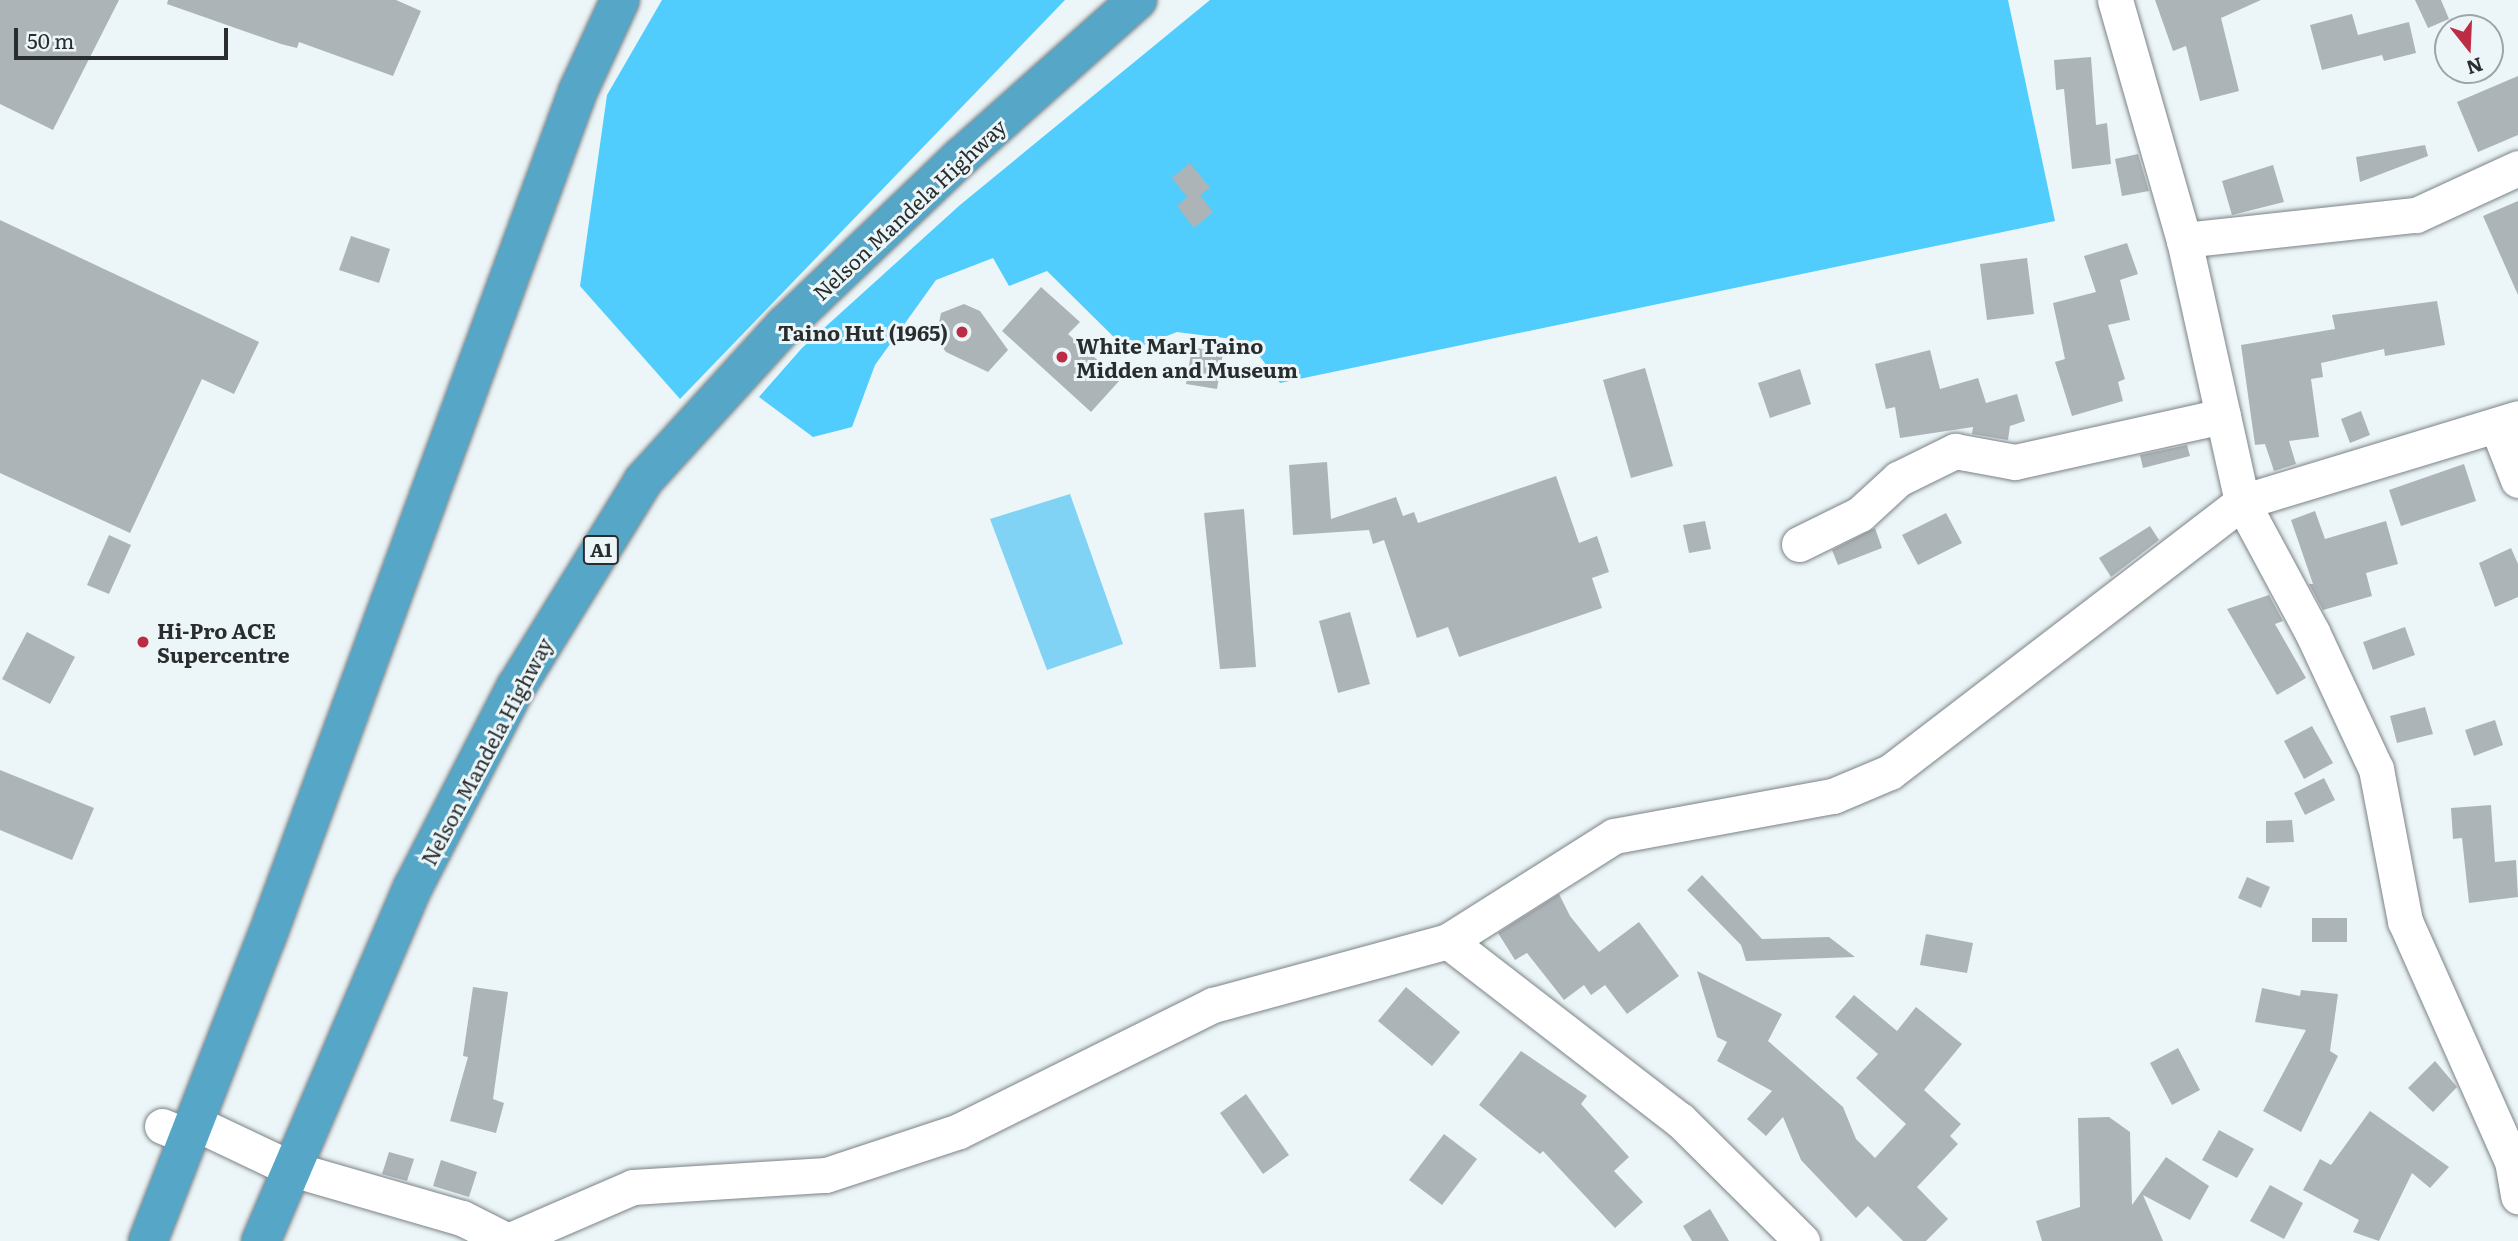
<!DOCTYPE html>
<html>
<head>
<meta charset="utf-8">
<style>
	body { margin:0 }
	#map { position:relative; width:2518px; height:1241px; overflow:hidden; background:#ecf5f8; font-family:Literata,serif }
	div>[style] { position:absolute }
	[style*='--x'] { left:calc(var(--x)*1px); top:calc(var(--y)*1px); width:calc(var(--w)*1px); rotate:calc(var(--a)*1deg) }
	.green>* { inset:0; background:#80d3f5 }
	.forest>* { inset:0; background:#50cdfc }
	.building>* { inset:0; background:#adb4b8 }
	.roads { filter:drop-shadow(0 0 2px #7c8387) drop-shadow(0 0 2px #7c8387) }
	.minor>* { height:35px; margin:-17.5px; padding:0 17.5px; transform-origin:17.5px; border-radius:17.5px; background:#fff }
	.highway>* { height:38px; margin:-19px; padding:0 19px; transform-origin:19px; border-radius:19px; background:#55a6c7 }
	.dots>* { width:19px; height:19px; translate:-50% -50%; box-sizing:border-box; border:4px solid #ecf5f8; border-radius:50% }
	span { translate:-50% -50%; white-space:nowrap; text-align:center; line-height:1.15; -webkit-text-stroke:6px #ecf5f8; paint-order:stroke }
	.shield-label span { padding:2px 5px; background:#ecf5f8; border:2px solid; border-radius:5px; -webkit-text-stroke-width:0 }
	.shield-label { font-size:19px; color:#292d2e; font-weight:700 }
	.street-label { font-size:21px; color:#292d2e }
	.poi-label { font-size:21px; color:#292d2e; font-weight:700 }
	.right { translate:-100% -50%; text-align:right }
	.left { translate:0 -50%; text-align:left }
	.north { position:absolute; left:2434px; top:14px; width:70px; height:70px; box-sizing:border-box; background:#ecf5f8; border:2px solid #9ea5a7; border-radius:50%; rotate:162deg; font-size:19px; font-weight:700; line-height:28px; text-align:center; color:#292d2e }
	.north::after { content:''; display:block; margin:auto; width:24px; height:32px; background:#bd2c45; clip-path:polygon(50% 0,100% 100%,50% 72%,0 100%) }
	.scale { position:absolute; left:14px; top:28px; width:214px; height:32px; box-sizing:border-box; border:4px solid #292d2e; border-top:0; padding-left:9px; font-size:21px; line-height:24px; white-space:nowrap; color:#292d2e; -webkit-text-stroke:5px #ecf5f8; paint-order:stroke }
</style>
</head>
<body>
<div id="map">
	<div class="green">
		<i style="clip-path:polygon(1070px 494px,1123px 644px,1047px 670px,990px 519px)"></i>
	</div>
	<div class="forest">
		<i style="clip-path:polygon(662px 0,1065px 0,680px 399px,580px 286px,607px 95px)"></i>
		<i style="clip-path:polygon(1210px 0,2008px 0,2055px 221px,1280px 383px,1248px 341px,1177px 332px,1128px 351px,1047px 271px,1009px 286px,993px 258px,936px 280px,875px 365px,852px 427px,813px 437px,759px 397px,802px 348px,960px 205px)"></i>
	</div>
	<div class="building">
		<i style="clip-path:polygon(0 0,119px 0,53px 130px,0 104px)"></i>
		<i style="clip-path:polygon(168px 0,396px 0,421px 11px,393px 76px,299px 42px,297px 48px,281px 44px,167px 4px)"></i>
		<i style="clip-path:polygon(2155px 0,2261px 0,2221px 18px,2239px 91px,2200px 101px,2186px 46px,2173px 51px)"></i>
		<i style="clip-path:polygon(2415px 0,2441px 0,2449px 19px,2428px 28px)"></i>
		<i style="clip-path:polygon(2352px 14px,2358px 35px,2409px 22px,2416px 53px,2384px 61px,2382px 55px,2322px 70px,2310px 25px)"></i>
		<i style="clip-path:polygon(2091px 57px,2096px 125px,2107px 123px,2111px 164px,2072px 169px,2064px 89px,2056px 90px,2054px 60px)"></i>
		<i style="clip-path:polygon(2518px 76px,2518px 135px,2478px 152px,2457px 102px)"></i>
		<i style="clip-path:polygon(2425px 145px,2428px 156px,2360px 182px,2356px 157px)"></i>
		<i style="clip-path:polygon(2138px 154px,2149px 191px,2122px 196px,2115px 159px)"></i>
		<i style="clip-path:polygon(1190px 163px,1210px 188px,1200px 195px,1213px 212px,1194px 228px,1177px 206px,1187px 197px,1172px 178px)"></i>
		<i style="clip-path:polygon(2273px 165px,2284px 202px,2232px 215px,2222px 181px)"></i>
		<i style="clip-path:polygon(2518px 201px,2518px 295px,2483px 216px)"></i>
		<i style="clip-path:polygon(0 220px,259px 342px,234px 394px,202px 379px,130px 533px,0 473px)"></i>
		<i style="clip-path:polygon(351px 236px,390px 249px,379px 283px,339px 270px)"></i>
		<i style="clip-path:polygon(2127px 243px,2138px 274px,2120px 280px,2130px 320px,2108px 325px,2125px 379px,2118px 382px,2123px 401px,2072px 416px,2055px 362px,2065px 359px,2053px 303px,2096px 292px,2084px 256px)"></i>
		<i style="clip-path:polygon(2027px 258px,2034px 314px,1987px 320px,1980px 264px)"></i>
		<i style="clip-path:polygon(1041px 287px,1080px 322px,1068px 334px,1120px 380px,1091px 412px,1002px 331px)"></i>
		<i style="clip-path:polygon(2437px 301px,2445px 345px,2385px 356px,2384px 349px,2321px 363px,2323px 377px,2311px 379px,2319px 437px,2289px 441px,2296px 464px,2274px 471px,2265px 444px,2255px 445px,2241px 345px,2335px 329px,2332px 315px)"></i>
		<i style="clip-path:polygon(964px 304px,980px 311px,1008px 350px,988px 372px,946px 352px,936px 338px,941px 313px)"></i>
		<i style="clip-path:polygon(1192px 347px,1223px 353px,1217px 389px,1186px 384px)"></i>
		<i style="clip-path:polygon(1930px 350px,1940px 389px,1978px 378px,1986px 403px,2017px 394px,2025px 421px,2010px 426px,2008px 440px,1972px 434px,1973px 427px,1900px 438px,1895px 407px,1886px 409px,1875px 364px)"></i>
		<i style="clip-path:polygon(1645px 368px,1673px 466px,1631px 478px,1603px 380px)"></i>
		<i style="clip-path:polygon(1800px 369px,1811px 404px,1770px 418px,1758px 383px)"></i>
		<i style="clip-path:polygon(2361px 411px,2370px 435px,2350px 443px,2341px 419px)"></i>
		<i style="clip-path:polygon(2187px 445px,2190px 456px,2143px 468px,2140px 455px)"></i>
		<i style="clip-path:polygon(1327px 462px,1331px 519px,1396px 497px,1403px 516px,1414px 512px,1418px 523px,1556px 476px,1579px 543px,1597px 536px,1609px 572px,1592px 578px,1602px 608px,1459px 657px,1448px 627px,1417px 638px,1384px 540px,1373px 544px,1369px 530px,1293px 535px,1289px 465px)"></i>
		<i style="clip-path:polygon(2464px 464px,2476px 501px,2401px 526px,2389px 490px)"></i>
		<i style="clip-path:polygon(1244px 509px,1256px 667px,1220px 669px,1204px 513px)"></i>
		<i style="clip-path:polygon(2315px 511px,2325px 539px,2386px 521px,2398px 564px,2366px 573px,2372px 596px,2323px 610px,2309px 584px,2313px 584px,2291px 520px)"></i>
		<i style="clip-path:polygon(1946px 513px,1962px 543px,1918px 565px,1902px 535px)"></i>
		<i style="clip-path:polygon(1705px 521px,1711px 549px,1689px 553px,1683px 525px)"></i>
		<i style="clip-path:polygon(2150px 526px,2159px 540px,2111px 577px,2099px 558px)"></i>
		<i style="clip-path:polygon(1875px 528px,1882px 548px,1838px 565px,1832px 550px)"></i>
		<i style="clip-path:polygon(109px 535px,131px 545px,109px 594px,87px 585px)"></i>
		<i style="clip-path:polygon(2511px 548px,2518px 564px,2518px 597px,2495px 607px,2479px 563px)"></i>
		<i style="clip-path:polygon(2269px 595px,2283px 621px,2275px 624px,2306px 678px,2277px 695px,2227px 609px)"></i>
		<i style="clip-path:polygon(1350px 612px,1370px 684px,1338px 693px,1319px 621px)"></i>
		<i style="clip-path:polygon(2405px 627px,2415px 655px,2373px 670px,2363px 642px)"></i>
		<i style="clip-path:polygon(27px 632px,75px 657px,50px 704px,2px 679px)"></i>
		<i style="clip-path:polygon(2425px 707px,2433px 734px,2397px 743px,2390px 716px)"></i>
		<i style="clip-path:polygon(2495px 720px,2503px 745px,2474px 756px,2465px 730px)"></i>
		<i style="clip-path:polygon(2312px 726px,2333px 763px,2304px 779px,2284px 741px)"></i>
		<i style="clip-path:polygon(0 770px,94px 808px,72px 860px,0 830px)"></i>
		<i style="clip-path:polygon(2324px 778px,2335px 800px,2305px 815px,2294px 793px)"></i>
		<i style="clip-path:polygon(2491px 805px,2495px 862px,2516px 860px,2518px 897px,2469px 903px,2462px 838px,2453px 839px,2451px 808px)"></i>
		<i style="clip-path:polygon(2292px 820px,2294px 842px,2266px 843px,2266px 821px)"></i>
		<i style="clip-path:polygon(1702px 875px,1762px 939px,1829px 937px,1855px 957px,1746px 961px,1741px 945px,1687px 890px)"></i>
		<i style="clip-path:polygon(2247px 877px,2270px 887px,2261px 908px,2238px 898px)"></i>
		<i style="clip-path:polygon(1559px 894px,1570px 916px,1599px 952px,1639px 922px,1679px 976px,1627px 1014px,1605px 985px,1591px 995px,1584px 985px,1564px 1000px,1527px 953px,1515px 960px,1498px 933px)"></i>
		<i style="clip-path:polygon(2312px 918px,2347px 918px,2347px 942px,2312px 942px)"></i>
		<i style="clip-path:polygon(1926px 934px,1973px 943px,1967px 973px,1920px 965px)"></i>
		<i style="clip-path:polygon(1697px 971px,1782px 1014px,1768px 1041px,1843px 1107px,1856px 1139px,1875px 1158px,1906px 1124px,1856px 1078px,1878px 1054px,1835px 1017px,1854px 995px,1897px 1031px,1916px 1007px,1962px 1044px,1924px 1090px,1961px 1124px,1950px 1136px,1958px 1144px,1917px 1187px,1948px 1219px,1926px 1241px,1903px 1241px,1868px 1206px,1856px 1218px,1801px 1160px,1783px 1117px,1766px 1136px,1747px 1119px,1772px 1091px,1717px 1061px,1727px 1042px,1717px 1037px)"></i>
		<i style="clip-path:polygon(473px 987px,508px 992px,493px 1099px,504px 1103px,496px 1133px,450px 1121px,468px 1057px,463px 1056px)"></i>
		<i style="clip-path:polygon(1406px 987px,1460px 1032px,1432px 1066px,1378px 1021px)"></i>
		<i style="clip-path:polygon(2262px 988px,2300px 996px,2301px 990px,2338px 994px,2330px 1051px,2338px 1056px,2301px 1132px,2263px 1111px,2306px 1030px,2255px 1022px)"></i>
		<i style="clip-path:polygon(2178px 1048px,2200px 1090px,2172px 1105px,2150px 1063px)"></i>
		<i style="clip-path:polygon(1521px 1051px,1587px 1096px,1581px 1104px,1629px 1157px,1614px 1171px,1643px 1202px,1615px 1228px,1543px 1151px,1540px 1154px,1479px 1105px)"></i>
		<i style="clip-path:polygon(2435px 1061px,2457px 1087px,2433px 1112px,2408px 1088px)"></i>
		<i style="clip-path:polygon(1246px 1094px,1289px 1155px,1263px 1174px,1220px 1113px)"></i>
		<i style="clip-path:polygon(2370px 1111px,2449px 1167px,2430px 1188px,2412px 1173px,2379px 1241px,2353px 1232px,2359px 1220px,2303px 1190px,2320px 1159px,2331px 1165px)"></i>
		<i style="clip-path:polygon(2109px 1117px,2130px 1132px,2132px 1205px,2166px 1157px,2209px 1186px,2190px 1220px,2143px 1195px,2163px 1241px,2042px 1241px,2036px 1221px,2080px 1207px,2078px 1118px)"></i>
		<i style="clip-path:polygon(2219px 1130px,2254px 1149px,2237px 1178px,2202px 1160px)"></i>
		<i style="clip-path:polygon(1444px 1134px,1477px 1159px,1442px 1205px,1409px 1180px)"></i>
		<i style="clip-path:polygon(389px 1152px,414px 1159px,407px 1181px,382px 1174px)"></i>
		<i style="clip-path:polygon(441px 1160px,477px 1172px,469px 1197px,433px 1186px)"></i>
		<i style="clip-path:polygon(2270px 1185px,2303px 1203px,2284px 1239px,2250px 1221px)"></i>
		<i style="clip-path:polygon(1710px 1209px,1729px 1241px,1692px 1241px,1683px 1226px)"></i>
	</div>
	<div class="roads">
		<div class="minor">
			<i style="--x:2115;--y:0;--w:250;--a:74"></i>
			<i style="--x:2184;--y:240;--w:268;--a:77.5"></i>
			<i style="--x:2242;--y:502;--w:148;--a:61.7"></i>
			<i style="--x:2312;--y:632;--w:151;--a:65"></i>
			<i style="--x:2376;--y:769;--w:155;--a:79.2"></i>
			<i style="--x:2405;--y:921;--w:263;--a:66"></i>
			<i style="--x:2512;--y:1161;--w:36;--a:80"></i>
			<i style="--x:2184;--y:240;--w:233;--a:-6.2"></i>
			<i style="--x:2416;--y:215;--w:112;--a:-24.7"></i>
			<i style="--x:2497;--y:426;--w:58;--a:68.7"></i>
			<i style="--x:1799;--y:544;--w:68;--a:-26.2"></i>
			<i style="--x:1860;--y:514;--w:52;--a:-42.6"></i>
			<i style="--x:1898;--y:479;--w:64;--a:-26.2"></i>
			<i style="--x:1955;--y:451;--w:61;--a:10.4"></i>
			<i style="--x:2015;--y:462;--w:213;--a:-12.5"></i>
			<i style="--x:1448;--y:941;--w:196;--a:-32.3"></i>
			<i style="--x:1614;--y:836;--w:223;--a:-10.4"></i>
			<i style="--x:1833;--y:796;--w:62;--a:-22.8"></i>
			<i style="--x:1890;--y:772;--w:444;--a:-37.5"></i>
			<i style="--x:2242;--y:502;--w:288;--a:-16.9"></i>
			<i style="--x:195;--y:1123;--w:107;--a:25.4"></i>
			<i style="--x:292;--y:1169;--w:177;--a:16.1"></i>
			<i style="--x:462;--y:1218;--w:51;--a:26.6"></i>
			<i style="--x:508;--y:1241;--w:136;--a:-23.4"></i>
			<i style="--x:633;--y:1187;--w:193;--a:-3.6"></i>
			<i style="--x:826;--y:1175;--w:140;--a:-18.3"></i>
			<i style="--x:959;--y:1131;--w:284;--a:-26.4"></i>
			<i style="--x:1213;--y:1005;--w:244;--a:-15.2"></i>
			<i style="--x:1448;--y:941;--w:293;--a:37.7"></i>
			<i style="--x:1680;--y:1120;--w:172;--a:44.8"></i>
			<i style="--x:162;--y:1126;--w:29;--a:22"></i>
		</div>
		<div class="highway">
			<i style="--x:148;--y:1241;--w:324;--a:-68.7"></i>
			<i style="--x:266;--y:939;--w:904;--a:-69.8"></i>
			<i style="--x:578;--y:91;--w:100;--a:-65.2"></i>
			<i style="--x:261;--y:1241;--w:385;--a:-66.8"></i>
			<i style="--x:413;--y:887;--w:225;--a:-62.8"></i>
			<i style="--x:516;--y:687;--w:242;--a:-58.3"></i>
			<i style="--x:643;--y:481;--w:210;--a:-47.7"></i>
			<i style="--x:784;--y:326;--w:245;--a:-43.7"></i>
			<i style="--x:961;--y:157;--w:236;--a:-41.7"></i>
		</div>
	</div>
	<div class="dots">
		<i style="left:962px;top:332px;background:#bd2c45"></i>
		<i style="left:1062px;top:357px;background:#bd2c45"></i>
		<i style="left:143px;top:642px;background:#bd2c45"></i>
	</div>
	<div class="shield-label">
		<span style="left:601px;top:550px">A1</span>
	</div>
	<div class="street-label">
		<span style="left:909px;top:209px;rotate:-43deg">Nelson Mandela Highway</span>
		<span style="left:486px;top:751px;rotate:-62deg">Nelson Mandela Highway</span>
	</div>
	<div class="poi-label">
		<span class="right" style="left:948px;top:332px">Taino Hut (1965)</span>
		<span class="left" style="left:1076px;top:357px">White Marl Taino<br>Midden and Museum</span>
		<span class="left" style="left:157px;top:642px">Hi-Pro ACE<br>Supercentre</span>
	</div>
	<div class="north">N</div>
	<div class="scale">50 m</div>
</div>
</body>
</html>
